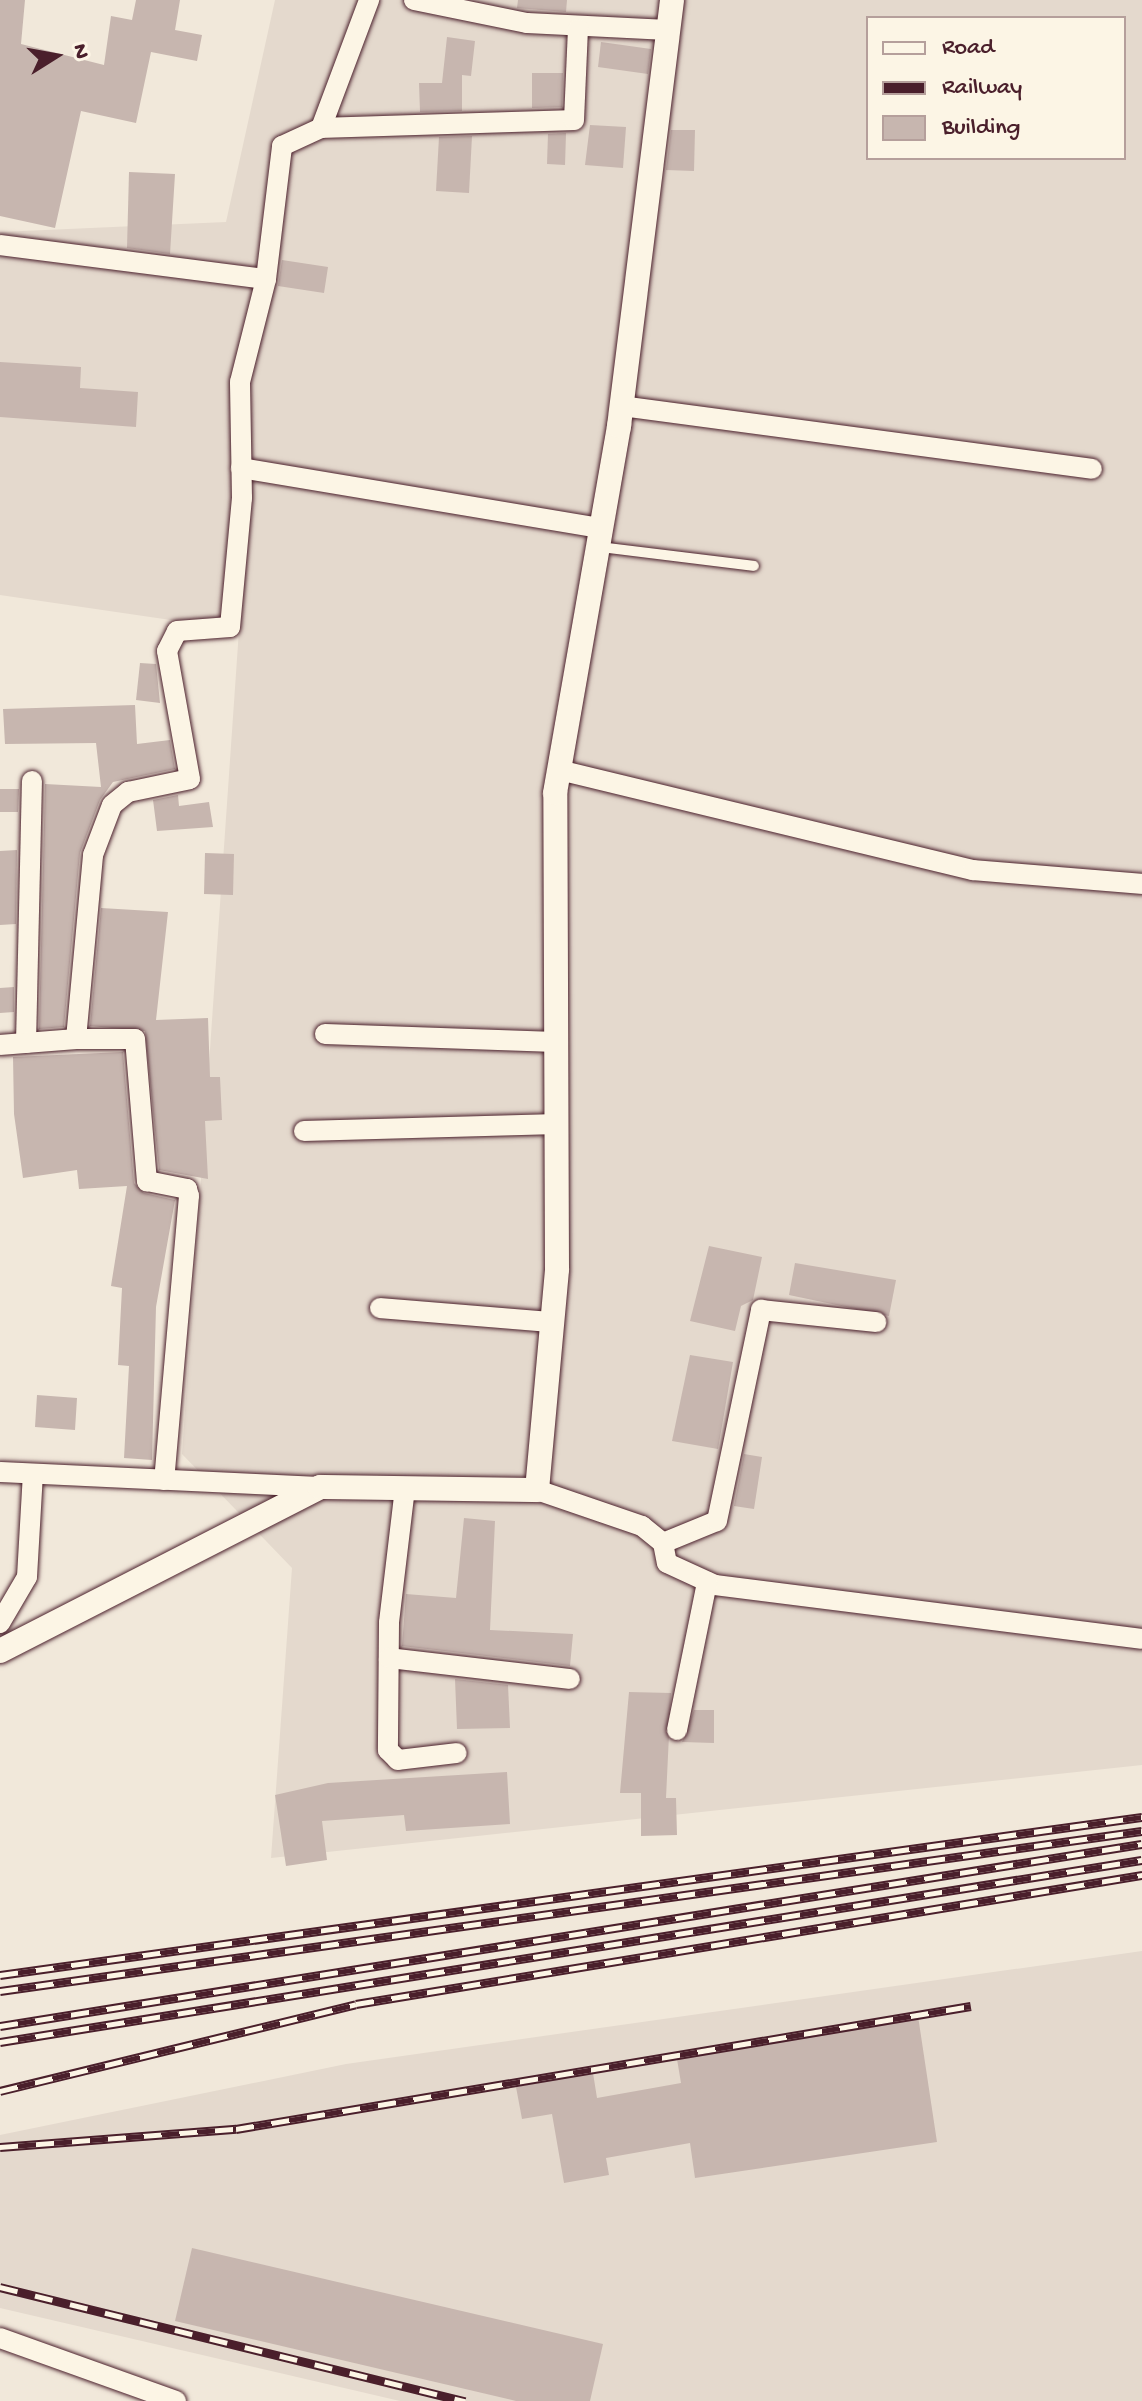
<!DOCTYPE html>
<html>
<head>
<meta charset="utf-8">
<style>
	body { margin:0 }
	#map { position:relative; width:1142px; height:2401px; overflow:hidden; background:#f1e8da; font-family:"Gochi Hand",sans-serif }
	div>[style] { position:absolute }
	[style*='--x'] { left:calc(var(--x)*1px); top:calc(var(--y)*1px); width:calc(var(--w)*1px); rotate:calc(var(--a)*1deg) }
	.built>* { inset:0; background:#e4d9cd }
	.building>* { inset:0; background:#c7b6af }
	.roads { filter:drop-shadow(0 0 2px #4a1f2b) drop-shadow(0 0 2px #4a1f2b) }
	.service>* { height:10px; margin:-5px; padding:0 5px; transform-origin:5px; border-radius:5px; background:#fcf5e5 }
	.minor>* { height:20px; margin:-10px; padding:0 10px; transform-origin:10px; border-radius:10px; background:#fcf5e5 }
	.tertiary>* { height:24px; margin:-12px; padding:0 12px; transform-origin:12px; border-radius:12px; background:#fcf5e5 }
	.rail>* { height:9px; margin-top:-4.5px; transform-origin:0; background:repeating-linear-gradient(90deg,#fcf5e5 0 18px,#4a1f2b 0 36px); box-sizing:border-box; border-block:2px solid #4a1f2b }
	span { translate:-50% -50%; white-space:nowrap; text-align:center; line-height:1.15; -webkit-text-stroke:8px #fcf5e5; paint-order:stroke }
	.legend { position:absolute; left:866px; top:16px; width:260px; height:144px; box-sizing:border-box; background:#fcf5e5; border:2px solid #b59f9b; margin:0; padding:10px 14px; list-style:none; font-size:24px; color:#4a1f2b }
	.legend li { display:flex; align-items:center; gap:16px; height:40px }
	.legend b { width:40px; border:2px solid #b59f9b }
	.north { position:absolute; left:16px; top:16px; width:80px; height:80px; -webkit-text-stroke:6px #fcf5e5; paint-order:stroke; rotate:79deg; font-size:22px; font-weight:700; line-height:32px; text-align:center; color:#4a1f2b }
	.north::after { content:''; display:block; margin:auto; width:28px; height:36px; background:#4a1f2b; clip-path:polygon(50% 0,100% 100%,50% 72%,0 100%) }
</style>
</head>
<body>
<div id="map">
	<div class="built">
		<i style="clip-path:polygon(evenodd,275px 0,1142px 0,1142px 1765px,271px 1858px,292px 1568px,182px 1454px,239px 630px,0 595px,0 232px,226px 222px,275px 0,868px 18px,1124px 18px,1124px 158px,868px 158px,868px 18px)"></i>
		<i style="clip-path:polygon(1142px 1951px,1142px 2401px,400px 2401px,0 2308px,0 2135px,346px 2064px)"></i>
	</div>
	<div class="building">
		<i style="clip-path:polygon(0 0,25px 0,21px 44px,104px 65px,111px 16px,132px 20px,136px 0,180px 0,175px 30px,202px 35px,197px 61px,151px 52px,136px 123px,81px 111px,55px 228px,0 216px)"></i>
		<i style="clip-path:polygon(518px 0,567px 0,566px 12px,517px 8px)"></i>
		<i style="clip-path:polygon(447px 37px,475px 41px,471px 76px,462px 75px,462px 111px,420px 112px,419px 83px,442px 83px)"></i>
		<i style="clip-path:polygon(601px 42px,651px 49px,648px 74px,598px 67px)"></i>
		<i style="clip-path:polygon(532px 73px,563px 73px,562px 107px,532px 108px)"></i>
		<i style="clip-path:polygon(590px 125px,626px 127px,623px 168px,585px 165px)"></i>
		<i style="clip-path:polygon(671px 130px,695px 130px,694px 171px,666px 170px)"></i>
		<i style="clip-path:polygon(566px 133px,565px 165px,547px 164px,548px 134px)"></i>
		<i style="clip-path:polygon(472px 136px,469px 193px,436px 191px,439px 137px)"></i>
		<i style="clip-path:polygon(129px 172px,175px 174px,170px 254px,127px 248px)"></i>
		<i style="clip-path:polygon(282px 260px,328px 267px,324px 293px,278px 286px)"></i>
		<i style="clip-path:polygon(0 362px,81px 367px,80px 388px,138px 392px,136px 427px,0 417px)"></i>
		<i style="clip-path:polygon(140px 663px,156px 664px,160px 703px,136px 700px)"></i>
		<i style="clip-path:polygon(135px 705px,137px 744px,170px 740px,175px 769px,113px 782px,100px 800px,80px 853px,64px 1027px,39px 1029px,45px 784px,101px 787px,96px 743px,5px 744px,3px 709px)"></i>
		<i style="clip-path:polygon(0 789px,19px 789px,18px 812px,0 812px)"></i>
		<i style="clip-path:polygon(178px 795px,179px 806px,209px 802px,213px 827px,157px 831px,153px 800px)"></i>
		<i style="clip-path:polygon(17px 850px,16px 924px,0 925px,0 851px)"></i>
		<i style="clip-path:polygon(205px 853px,234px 854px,233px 895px,204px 894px)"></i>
		<i style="clip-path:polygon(101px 908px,168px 912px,156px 1020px,208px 1018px,210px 1077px,220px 1077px,222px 1120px,205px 1121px,208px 1179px,159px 1170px,145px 1031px,90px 1026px)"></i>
		<i style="clip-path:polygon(14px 987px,14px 1012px,0 1013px,0 988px)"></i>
		<i style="clip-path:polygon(123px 1052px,134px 1183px,144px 1193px,175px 1200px,156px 1307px,152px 1460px,124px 1458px,129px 1366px,118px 1365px,122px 1288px,111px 1286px,127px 1186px,79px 1189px,77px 1170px,23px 1178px,14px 1114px,13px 1057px)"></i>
		<i style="clip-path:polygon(709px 1246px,762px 1257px,753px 1300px,741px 1306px,735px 1331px,690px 1321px)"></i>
		<i style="clip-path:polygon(795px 1263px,896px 1280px,889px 1316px,789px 1295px)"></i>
		<i style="clip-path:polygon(690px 1355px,733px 1362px,718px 1449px,672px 1441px)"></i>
		<i style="clip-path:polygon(37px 1395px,77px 1398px,75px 1430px,35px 1427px)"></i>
		<i style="clip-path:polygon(744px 1454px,762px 1457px,754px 1509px,734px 1506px)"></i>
		<i style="clip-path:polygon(464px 1518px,495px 1521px,490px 1630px,573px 1634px,570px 1666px,402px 1646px,406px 1594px,456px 1598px)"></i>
		<i style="clip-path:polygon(455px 1679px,508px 1685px,510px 1728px,457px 1729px)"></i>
		<i style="clip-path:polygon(629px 1692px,671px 1693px,666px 1798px,676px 1798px,677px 1835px,641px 1836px,641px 1793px,620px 1793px)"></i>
		<i style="clip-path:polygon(694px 1710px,714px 1710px,714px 1743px,682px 1742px)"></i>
		<i style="clip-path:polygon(507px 1772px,510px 1824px,406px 1831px,404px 1815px,322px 1821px,327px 1860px,286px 1866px,275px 1795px,328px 1783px)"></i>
		<i style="clip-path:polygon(918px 2016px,937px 2142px,695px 2178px,690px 2143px,606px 2158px,609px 2175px,564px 2183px,552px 2114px,522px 2119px,516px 2087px,593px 2073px,597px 2098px,681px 2083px,676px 2053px)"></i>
		<i style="clip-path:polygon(192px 2248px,603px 2344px,590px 2401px,516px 2401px,175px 2321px)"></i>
	</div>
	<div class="roads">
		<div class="service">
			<i style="--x:600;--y:547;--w:155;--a:7"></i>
		</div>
		<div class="minor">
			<i style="--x:414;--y:0;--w:115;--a:11.5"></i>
			<i style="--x:527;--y:23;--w:141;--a:2.8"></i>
			<i style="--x:321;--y:128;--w:253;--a:-1.8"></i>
			<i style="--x:574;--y:120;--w:91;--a:-87.5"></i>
			<i style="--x:0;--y:245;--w:268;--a:7.3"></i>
			<i style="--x:621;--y:406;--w:475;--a:7.6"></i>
			<i style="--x:241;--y:468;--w:365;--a:9.5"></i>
			<i style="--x:559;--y:770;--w:426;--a:13.6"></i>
			<i style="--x:973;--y:870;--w:170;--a:4.7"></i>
			<i style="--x:325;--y:1034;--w:231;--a:2"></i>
			<i style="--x:76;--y:1039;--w:59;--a:0"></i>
			<i style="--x:135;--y:1039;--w:143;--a:85.2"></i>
			<i style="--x:147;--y:1181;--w:41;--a:11.3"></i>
			<i style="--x:187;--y:1189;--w:7;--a:74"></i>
			<i style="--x:189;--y:1196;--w:285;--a:95"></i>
			<i style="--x:26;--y:1043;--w:262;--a:-88.7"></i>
			<i style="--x:0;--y:1045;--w:76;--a:-4.5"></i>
			<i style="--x:76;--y:1039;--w:185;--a:-84.7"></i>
			<i style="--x:93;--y:855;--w:53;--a:-69.2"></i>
			<i style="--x:112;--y:805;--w:21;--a:-39"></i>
			<i style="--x:128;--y:792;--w:63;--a:-11.8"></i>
			<i style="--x:190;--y:779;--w:130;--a:-100.2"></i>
			<i style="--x:167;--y:651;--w:22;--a:-63"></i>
			<i style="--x:177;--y:631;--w:53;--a:-4.3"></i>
			<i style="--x:230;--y:627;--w:130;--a:-84.7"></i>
			<i style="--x:242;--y:498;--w:116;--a:-91"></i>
			<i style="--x:240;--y:382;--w:106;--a:-75.8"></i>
			<i style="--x:266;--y:279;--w:134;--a:-83.1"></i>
			<i style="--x:282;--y:146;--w:43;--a:-24.8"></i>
			<i style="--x:321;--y:128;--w:137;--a:-69.4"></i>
			<i style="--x:304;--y:1131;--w:253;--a:-1.6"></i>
			<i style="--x:380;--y:1308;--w:173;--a:4.7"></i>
			<i style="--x:0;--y:1472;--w:320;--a:2.7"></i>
			<i style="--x:405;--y:1488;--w:136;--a:96.8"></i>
			<i style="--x:389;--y:1623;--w:127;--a:90.5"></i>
			<i style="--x:388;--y:1750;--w:14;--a:45"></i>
			<i style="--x:398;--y:1760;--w:59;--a:-6.8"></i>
			<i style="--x:537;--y:1490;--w:111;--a:18.9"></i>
			<i style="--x:642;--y:1526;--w:27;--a:39"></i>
			<i style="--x:663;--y:1543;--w:20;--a:79"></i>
			<i style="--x:667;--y:1563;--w:53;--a:24.6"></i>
			<i style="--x:715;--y:1585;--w:430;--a:7.2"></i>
			<i style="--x:663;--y:1543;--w:58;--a:-22.2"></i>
			<i style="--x:717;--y:1521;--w:216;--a:-78.2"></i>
			<i style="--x:761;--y:1310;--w:116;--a:6"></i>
			<i style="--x:0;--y:1623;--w:53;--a:-59.6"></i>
			<i style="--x:27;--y:1577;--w:103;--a:-86.7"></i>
			<i style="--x:389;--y:1658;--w:182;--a:6.6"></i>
			<i style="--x:677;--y:1730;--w:151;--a:-78.5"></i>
			<i style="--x:0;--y:2338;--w:187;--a:19.7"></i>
		</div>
		<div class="tertiary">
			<i style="--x:0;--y:1651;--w:360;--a:-27.1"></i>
			<i style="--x:320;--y:1487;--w:217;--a:0.8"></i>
			<i style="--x:537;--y:1490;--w:222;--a:-84.8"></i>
			<i style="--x:557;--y:1269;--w:476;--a:-90.2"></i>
			<i style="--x:555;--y:793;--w:373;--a:-80.1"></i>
			<i style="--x:619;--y:426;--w:429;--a:-82.9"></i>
		</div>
	</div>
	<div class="rail">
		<i style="--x:0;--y:1975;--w:1153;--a:-7.88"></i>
		<i style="--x:0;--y:1991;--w:1153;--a:-7.98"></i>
		<i style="--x:0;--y:2026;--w:1156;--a:-9.06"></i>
		<i style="--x:0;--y:2042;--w:1156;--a:-9.06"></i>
		<i style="--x:0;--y:2091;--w:366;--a:-13.7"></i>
		<i style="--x:356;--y:2004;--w:797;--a:-9.32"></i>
		<i style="--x:0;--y:2147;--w:237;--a:-4.4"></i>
		<i style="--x:236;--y:2129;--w:745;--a:-9.5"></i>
		<i style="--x:0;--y:2287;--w:479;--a:13.8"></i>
	</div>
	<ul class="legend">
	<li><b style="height:10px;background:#fcf5e5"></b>Road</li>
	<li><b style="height:10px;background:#4a1f2b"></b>Railway</li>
	<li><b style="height:22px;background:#c7b6af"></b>Building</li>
	</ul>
	<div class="north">N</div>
</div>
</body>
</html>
